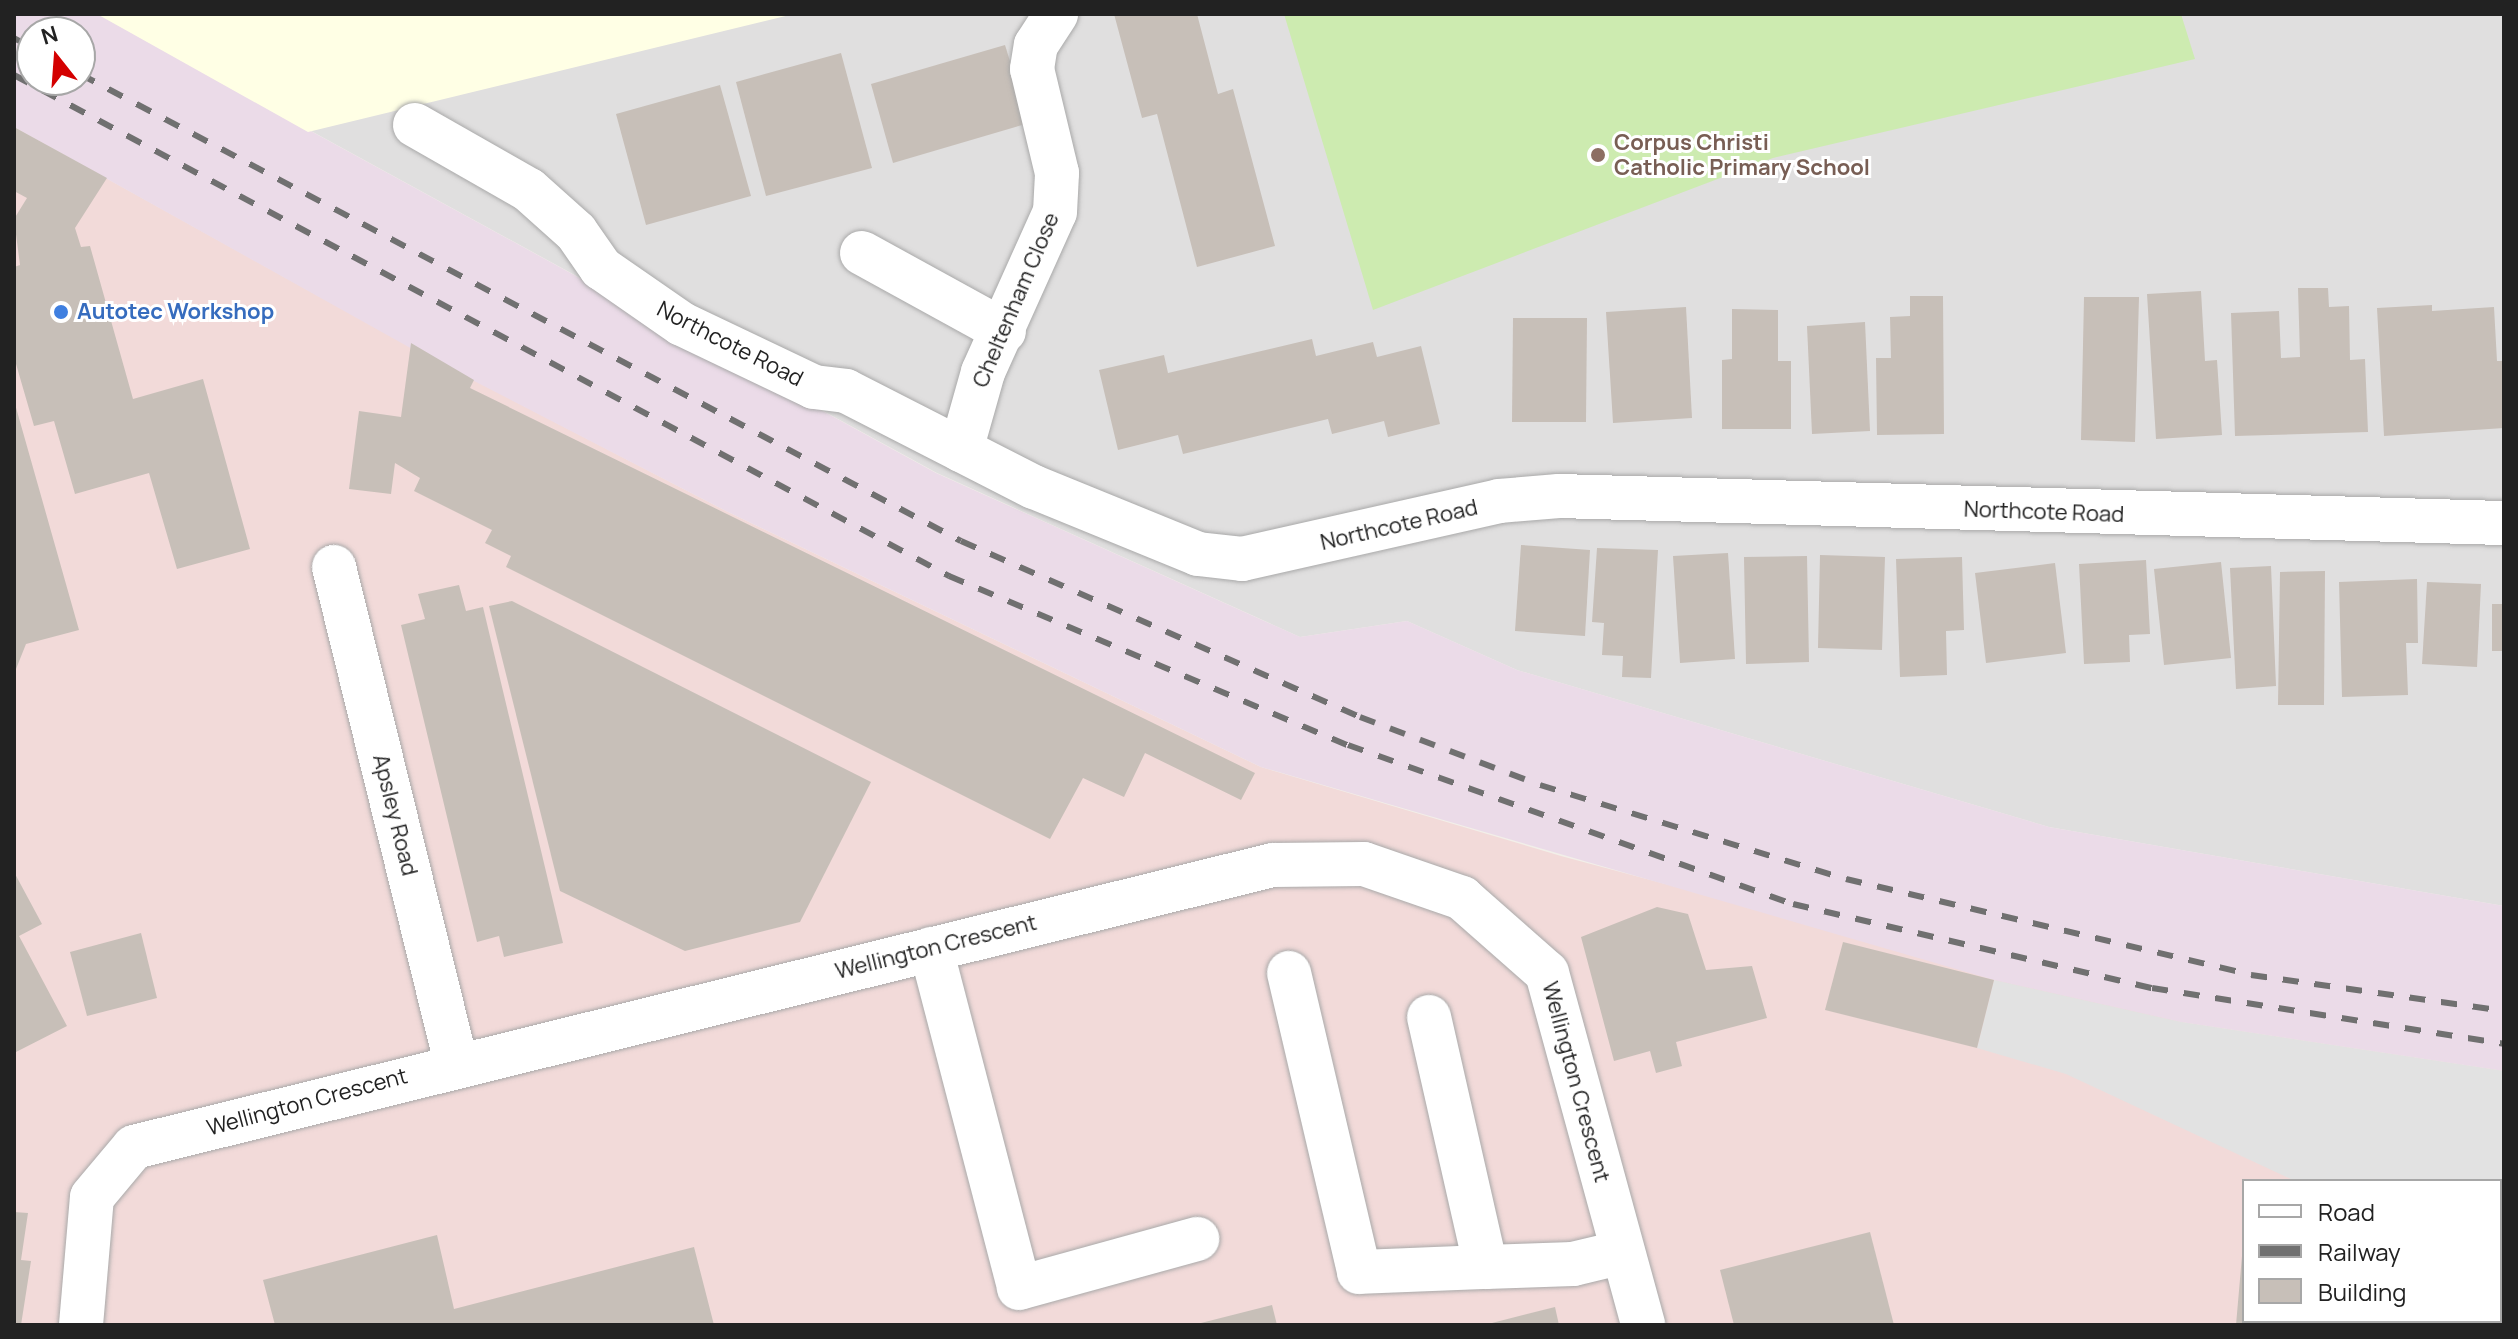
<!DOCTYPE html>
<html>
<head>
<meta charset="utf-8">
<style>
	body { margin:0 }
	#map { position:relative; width:2518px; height:1339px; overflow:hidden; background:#f2efe9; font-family:Manrope,sans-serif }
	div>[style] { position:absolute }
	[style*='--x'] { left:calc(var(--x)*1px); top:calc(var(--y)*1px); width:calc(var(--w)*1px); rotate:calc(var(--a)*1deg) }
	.residential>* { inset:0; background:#e0dfdf }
	.commercial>* { inset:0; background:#f2dad9 }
	.industrial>* { inset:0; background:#ebdbe8 }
	.education>* { inset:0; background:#ffffe5 }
	.grass>* { inset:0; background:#cdebb0 }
	.parking>* { inset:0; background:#e2e2e2 }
	.building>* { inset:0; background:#c7bfb8 }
	.roads { filter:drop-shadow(0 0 2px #a9a9a9) drop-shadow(0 0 2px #a9a9a9) }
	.minor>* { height:44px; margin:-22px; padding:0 22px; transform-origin:22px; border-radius:22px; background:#fff }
	.rail>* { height:6px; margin-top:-3px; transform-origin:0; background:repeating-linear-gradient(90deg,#707070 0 16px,transparent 0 32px) }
	.dots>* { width:22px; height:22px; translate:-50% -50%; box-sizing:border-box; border:4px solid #fff; border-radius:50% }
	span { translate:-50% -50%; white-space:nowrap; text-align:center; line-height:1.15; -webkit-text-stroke:6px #fff; paint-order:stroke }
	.education-label { font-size:22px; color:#785e54; font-weight:700 }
	.left { translate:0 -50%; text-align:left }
	.street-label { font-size:22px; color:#222 }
	.shop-label { font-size:22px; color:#366cbe; font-weight:700 }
	.frame { position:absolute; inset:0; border:16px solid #222; pointer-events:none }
	.legend { position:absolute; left:2242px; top:1179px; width:260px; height:144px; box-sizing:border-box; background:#fff; border:2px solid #a7a7a7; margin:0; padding:10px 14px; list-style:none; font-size:24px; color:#222 }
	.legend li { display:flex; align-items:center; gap:16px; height:40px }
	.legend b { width:40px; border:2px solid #a7a7a7 }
	.north { position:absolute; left:16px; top:16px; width:80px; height:80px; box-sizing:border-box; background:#fff; border:2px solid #a7a7a7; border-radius:50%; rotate:343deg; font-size:22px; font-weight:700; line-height:32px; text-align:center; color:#222 }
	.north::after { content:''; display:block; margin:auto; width:28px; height:36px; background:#d40000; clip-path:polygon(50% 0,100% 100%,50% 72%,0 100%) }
</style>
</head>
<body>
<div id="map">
	<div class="residential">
		<i style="clip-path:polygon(97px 14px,2504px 14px,2504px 906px,2049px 827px,1517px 670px,1407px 621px,1300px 637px,937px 473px)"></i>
	</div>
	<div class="commercial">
		<i style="clip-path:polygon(evenodd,14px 127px,414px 349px,726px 511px,1261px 767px,1561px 856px,2181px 1022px,2504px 1071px,2504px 1325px,14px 1325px,14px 127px,2244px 1181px,2500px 1181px,2500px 1321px,2244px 1321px,2244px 1181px)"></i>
	</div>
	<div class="industrial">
		<i style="clip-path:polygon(evenodd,14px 14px,97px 14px,936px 473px,1300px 637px,1407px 621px,1517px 670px,2049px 827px,2504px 906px,2504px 1071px,2181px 1022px,1994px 980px,1261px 767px,726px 511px,414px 350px,14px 127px,14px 14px,32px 32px,80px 32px,80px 80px,32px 80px,32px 32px)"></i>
	</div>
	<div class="education">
		<i style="clip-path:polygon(97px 14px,794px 14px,308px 132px)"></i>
	</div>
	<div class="grass">
		<i style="clip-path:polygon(1284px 14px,2181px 14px,2195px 59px,1773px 158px,1373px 310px)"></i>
	</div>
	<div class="parking">
		<i style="clip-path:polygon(1994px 980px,2181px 1022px,2504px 1071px,2504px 1325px,2482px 1321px,2500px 1321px,2500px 1181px,2295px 1181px,2066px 1074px,1977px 1048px)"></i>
	</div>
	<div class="building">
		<i style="clip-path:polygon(1114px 14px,1197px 14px,1218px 94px,1233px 89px,1275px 246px,1197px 267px,1157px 114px,1142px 118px)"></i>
		<i style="clip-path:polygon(1005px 45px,1029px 123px,893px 163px,871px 84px)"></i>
		<i style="clip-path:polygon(841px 53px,872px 168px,766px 196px,736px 82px)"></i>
		<i style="clip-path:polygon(720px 85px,751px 196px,646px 225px,616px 114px)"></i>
		<i style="clip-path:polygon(14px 127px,107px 178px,75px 228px,81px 247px,90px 246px,133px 399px,203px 379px,250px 549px,177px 569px,149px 473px,75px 494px,54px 421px,34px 426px,14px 357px,14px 267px,20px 265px,14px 219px,27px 198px,14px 191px)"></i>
		<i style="clip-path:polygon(2298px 288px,2328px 288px,2329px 307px,2349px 306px,2350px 360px,2365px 359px,2368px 432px,2235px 436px,2231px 313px,2279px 311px,2281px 358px,2300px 357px)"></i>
		<i style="clip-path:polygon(2201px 291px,2205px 361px,2217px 360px,2222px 435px,2156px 439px,2147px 294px)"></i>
		<i style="clip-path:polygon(1910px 296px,1943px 296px,1944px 434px,1877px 435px,1876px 358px,1891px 358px,1890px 317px,1910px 316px)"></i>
		<i style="clip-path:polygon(2084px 297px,2139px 297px,2135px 442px,2081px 440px)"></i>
		<i style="clip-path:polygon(2432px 305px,2432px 311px,2494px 307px,2497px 361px,2504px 361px,2504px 428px,2384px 436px,2377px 308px)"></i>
		<i style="clip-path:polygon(1686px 307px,1692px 418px,1613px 423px,1606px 312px)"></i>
		<i style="clip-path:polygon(1732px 309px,1778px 310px,1778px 361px,1791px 361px,1791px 429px,1722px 429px,1722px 360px,1732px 359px)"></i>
		<i style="clip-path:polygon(1513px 318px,1587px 318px,1586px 422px,1512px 422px)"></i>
		<i style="clip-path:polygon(1865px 322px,1870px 431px,1812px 434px,1807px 326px)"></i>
		<i style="clip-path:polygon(1312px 339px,1316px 356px,1373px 342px,1377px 357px,1421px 346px,1440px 424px,1388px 437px,1384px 421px,1332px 434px,1328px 419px,1183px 454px,1178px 435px,1118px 450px,1099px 370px,1164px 355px,1168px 373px)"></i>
		<i style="clip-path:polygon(411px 343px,474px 380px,470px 388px,1255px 773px,1241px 800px,1145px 753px,1124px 797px,1083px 778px,1050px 839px,506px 567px,511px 556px,485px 543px,492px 530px,414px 491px,420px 478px,395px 463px,391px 494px,349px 489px,359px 411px,401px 417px)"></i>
		<i style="clip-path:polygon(15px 404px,79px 630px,26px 644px,14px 674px)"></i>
		<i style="clip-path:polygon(1521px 545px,1590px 550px,1585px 636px,1515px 631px)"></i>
		<i style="clip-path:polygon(1597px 548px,1658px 550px,1651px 678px,1622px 677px,1623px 656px,1602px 655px,1604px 623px,1592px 622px)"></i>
		<i style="clip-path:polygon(1728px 553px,1735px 659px,1680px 663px,1673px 556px)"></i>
		<i style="clip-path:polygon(1820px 555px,1885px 557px,1882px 650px,1818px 648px)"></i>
		<i style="clip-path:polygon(1807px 556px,1809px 662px,1746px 664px,1744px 557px)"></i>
		<i style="clip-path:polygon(1962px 557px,1964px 630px,1946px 631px,1947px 675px,1900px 677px,1896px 559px)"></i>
		<i style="clip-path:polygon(2146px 560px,2150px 634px,2129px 635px,2130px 662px,2084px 664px,2079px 564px)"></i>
		<i style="clip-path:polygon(2221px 562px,2231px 658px,2164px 665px,2154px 569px)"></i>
		<i style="clip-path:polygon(2055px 563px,2066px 653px,1986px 663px,1975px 573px)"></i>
		<i style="clip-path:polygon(2271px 566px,2276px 686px,2236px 689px,2230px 568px)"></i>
		<i style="clip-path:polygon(2325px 571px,2324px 705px,2278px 705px,2280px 572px)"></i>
		<i style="clip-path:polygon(2417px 579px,2418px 643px,2406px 643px,2408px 695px,2342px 697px,2339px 582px)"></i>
		<i style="clip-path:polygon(2427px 582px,2481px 584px,2477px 667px,2422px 664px)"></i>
		<i style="clip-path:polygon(459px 585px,466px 611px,483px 607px,563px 943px,504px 957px,499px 936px,477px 942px,401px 625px,425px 619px,418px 594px)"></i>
		<i style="clip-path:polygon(512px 601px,871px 782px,800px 922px,685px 951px,560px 891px,489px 606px)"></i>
		<i style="clip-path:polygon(2492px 604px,2504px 604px,2504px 651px,2492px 651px)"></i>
		<i style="clip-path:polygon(14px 872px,42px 924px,19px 936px,67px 1026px,16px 1052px)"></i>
		<i style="clip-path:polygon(1657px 907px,1688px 914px,1706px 970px,1752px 966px,1767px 1018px,1676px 1042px,1682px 1066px,1656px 1073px,1650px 1051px,1614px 1061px,1581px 937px)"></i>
		<i style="clip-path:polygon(141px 933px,157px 998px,87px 1016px,70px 952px)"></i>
		<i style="clip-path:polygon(1843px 942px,1994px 980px,1977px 1048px,1825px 1010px)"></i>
		<i style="clip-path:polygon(14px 1212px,28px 1213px,21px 1260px,31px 1261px,21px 1325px,14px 1325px)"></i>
		<i style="clip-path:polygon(1870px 1232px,1894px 1325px,1734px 1325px,1720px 1270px)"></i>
		<i style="clip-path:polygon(437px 1235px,454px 1309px,694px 1247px,714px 1325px,275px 1325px,263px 1280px)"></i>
		<i style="clip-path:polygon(2242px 1256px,2244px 1321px,2286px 1325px,2236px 1325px)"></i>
		<i style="clip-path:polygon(1272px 1305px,1277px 1325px,1197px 1325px,1197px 1324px)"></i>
		<i style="clip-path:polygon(1555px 1307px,1559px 1325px,1488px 1325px,1488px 1324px)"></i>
		<i style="clip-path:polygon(2293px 1321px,2447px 1321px,2466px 1323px,2292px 1325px)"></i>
	</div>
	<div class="roads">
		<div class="minor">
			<i style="--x:415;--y:125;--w:131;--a:29.7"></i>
			<i style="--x:529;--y:190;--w:63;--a:41.8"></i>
			<i style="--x:576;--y:232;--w:44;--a:55.2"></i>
			<i style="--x:601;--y:268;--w:98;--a:34.7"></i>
			<i style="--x:682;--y:324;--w:146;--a:25.5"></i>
			<i style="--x:814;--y:387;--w:32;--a:7"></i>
			<i style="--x:846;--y:391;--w:211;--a:27.1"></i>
			<i style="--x:1034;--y:487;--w:177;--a:22.2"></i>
			<i style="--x:1198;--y:554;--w:44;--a:6.5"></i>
			<i style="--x:1242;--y:559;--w:263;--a:-12.7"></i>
			<i style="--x:1499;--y:501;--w:60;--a:-4.8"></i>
			<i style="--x:1559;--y:496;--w:945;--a:1.64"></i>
			<i style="--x:862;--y:253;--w:162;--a:28.8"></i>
			<i style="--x:961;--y:450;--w:81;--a:-74.2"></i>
			<i style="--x:983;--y:372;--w:175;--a:-65.8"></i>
			<i style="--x:1055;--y:212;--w:39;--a:-87"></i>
			<i style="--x:1057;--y:173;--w:107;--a:-103.5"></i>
			<i style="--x:1032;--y:69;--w:24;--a:-81"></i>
			<i style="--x:1036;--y:45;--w:37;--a:-57"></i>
			<i style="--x:334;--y:567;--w:511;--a:76.18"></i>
			<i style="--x:931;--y:949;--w:350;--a:75.4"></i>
			<i style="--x:1019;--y:1288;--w:185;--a:-15.4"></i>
			<i style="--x:1289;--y:973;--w:307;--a:76.8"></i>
			<i style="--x:1359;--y:1272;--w:127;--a:-2.3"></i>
			<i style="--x:1429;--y:1017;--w:256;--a:77.2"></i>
			<i style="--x:1486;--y:1267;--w:87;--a:-2"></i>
			<i style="--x:1573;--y:1264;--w:51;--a:-13.5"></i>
			<i style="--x:81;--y:1325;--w:128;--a:-85.1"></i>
			<i style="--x:92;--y:1197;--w:65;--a:-50"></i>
			<i style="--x:134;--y:1147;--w:1173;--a:-13.91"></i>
			<i style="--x:1273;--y:865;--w:91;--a:-0.6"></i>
			<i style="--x:1364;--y:864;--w:104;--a:19.1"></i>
			<i style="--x:1462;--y:898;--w:113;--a:41.4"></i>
			<i style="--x:1547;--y:973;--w:365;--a:74.7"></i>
		</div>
	</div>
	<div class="rail">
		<i style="--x:14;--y:38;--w:21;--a:29"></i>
		<i style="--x:80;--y:74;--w:997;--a:27.93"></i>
		<i style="--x:961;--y:541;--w:436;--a:23.8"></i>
		<i style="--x:1360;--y:717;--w:192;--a:20.7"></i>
		<i style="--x:1540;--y:785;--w:320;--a:17.1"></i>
		<i style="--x:1846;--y:879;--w:416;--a:13.3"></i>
		<i style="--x:2251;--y:975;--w:256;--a:8.1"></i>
		<i style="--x:14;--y:75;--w:1061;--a:28.18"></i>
		<i style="--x:949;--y:576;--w:433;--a:23"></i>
		<i style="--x:1348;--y:745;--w:473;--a:19.7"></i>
		<i style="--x:1793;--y:904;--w:369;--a:13.2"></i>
		<i style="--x:2152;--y:988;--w:356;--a:9"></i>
	</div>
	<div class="dots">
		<i style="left:1598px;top:155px;background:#8d6e63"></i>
		<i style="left:61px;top:312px;background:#3f7fe0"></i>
	</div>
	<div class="education-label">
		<span class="left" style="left:1614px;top:155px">Corpus Christi<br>Catholic Primary School</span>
	</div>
	<div class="street-label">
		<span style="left:1016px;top:300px;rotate:-67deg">Cheltenham Close</span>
		<span style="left:730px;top:344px;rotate:27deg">Northcote Road</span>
		<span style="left:2044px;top:512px;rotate:2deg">Northcote Road</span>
		<span style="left:1399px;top:525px;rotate:-13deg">Northcote Road</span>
		<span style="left:395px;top:815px;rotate:76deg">Apsley Road</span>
		<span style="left:936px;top:947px;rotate:-14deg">Wellington Crescent</span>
		<span style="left:1576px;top:1082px;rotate:75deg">Wellington Crescent</span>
		<span style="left:307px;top:1102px;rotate:-15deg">Wellington Crescent</span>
	</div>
	<div class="shop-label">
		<span class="left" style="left:77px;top:312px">Autotec Workshop</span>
	</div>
	<div class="frame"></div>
	<ul class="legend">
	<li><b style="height:10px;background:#fff"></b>Road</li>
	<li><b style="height:10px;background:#707070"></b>Railway</li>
	<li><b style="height:22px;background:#c7bfb8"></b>Building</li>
	</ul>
	<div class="north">N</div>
</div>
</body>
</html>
